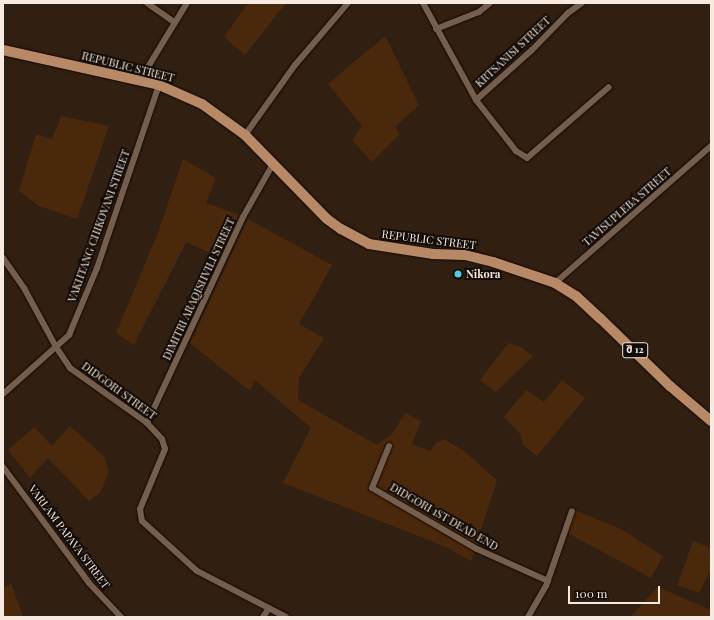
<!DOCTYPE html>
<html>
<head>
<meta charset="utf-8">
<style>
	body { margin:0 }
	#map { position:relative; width:714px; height:620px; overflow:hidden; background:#311f11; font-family:"Playfair Display","Noto Sans Georgian",serif }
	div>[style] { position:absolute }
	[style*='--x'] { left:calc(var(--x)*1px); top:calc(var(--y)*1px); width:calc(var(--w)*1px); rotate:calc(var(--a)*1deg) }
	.green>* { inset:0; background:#4a280b }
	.roads { filter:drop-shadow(0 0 1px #180800) drop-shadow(0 0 1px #180800) }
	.street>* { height:6px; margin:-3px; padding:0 3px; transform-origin:3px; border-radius:3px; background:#745f4f }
	.primary>* { height:10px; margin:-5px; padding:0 5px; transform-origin:5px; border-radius:5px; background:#b78967 }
	.dots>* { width:11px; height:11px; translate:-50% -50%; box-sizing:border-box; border:2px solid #130b06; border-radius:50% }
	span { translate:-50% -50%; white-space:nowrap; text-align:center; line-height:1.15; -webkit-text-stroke:4px #130b06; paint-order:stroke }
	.shield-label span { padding:1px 3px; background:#130b06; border:1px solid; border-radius:3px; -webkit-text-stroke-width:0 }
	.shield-label { font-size:10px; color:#f6eae1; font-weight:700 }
	.street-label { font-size:11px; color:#f6eae1 }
	.poi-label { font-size:11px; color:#f6eae1; font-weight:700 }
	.left { translate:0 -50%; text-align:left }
	.frame { position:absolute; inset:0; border:4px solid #f6eae1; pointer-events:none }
	.scale { position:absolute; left:568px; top:586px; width:92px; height:18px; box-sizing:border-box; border:2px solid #f6eae1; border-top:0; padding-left:5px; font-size:12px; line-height:14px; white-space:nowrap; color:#f6eae1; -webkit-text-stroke:3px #130b06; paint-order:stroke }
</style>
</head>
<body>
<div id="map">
	<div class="green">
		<i style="clip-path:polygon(248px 3px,286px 3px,245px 55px,224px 37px)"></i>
		<i style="clip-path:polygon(385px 36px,419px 105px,395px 127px,400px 134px,372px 162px,352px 140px,362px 126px,328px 84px)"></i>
		<i style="clip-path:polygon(61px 116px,109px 126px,77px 219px,39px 206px,19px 191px,36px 134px,52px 139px)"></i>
		<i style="clip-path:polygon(183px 159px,216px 178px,206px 203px,240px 215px,221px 258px,186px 242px,134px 345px,116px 333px,157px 235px)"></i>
		<i style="clip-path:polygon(248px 219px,332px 265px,299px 324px,324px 338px,299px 378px,298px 400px,377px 445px,392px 434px,405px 413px,421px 421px,412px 444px,430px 451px,436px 443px,444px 439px,463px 450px,497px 480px,471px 561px,444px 546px,283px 483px,311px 428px,255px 380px,250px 391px,190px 343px)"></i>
		<i style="clip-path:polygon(508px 343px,519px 346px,533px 356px,496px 392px,480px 380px)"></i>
		<i style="clip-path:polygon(562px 380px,585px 398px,537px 456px,523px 445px,521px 435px,504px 417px,526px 390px,544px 402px)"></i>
		<i style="clip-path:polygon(70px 426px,104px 456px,109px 472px,100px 493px,89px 501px,48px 458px,30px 478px,8px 450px,34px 427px,52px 446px)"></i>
		<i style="clip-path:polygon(575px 510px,621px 529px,663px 556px,651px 578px,567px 533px)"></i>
		<i style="clip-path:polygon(693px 541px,711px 548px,711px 570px,699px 593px,677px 585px)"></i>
		<i style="clip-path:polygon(11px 583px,23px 617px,3px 617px,3px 589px)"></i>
		<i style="clip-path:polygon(658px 587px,711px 610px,711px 617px,630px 617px)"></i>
	</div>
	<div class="roads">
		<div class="street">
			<i style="--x:147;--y:3;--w:33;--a:35"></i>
			<i style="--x:423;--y:3;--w:111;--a:61.3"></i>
			<i style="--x:476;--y:100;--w:65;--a:51.9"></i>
			<i style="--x:516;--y:151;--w:13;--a:32"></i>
			<i style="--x:527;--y:158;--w:108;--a:-40.9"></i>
			<i style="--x:436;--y:29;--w:46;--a:-21.6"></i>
			<i style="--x:479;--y:12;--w:14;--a:-39"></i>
			<i style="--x:140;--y:80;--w:90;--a:-58.6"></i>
			<i style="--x:476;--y:100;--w:75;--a:-41.8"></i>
			<i style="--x:532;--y:50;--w:52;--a:-45.8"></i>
			<i style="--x:568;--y:13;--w:17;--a:-36"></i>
			<i style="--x:245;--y:135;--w:86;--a:-54.5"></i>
			<i style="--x:295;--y:65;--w:82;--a:-49.5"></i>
			<i style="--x:3;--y:258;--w:37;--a:55"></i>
			<i style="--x:24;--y:288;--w:67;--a:61.5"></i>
			<i style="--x:56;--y:347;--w:25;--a:56"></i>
			<i style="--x:70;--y:368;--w:95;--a:35.5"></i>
			<i style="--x:147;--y:423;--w:22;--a:47"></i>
			<i style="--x:162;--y:439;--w:10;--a:73"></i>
			<i style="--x:165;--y:449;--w:65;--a:112.6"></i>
			<i style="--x:140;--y:509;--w:12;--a:81"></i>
			<i style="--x:142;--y:521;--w:74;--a:42.3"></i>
			<i style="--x:197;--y:571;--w:100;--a:27.3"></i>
			<i style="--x:555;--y:283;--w:208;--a:-41.3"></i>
			<i style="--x:3;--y:394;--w:89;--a:-41.8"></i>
			<i style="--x:69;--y:335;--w:73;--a:-67.3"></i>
			<i style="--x:97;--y:268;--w:193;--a:-71.3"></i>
			<i style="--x:147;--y:423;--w:227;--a:-65"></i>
			<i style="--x:243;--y:217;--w:61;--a:-60.5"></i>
			<i style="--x:389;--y:446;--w:45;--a:112"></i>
			<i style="--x:372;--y:488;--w:121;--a:30.2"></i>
			<i style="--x:477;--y:549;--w:78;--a:24.3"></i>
			<i style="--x:3;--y:467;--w:144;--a:53.4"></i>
			<i style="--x:89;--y:583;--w:47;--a:46.7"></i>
			<i style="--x:263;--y:617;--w:11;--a:-56"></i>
			<i style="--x:528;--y:617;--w:36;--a:-60"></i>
			<i style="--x:546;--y:586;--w:79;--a:-70.9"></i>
		</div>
		<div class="primary">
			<i style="--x:3;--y:50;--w:160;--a:12.6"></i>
			<i style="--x:159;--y:85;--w:47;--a:23.8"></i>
			<i style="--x:202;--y:104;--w:53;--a:35.8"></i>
			<i style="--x:245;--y:135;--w:117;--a:45.7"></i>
			<i style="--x:327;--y:219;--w:17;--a:36"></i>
			<i style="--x:341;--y:229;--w:32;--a:28"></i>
			<i style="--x:369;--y:244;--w:65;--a:8.9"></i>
			<i style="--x:433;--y:254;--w:32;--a:2"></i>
			<i style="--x:465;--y:255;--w:29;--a:14"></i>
			<i style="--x:493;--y:262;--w:65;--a:18.7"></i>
			<i style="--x:555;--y:283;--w:25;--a:32"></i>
			<i style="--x:576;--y:296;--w:33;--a:43"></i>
			<i style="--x:600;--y:318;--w:98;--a:44.2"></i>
			<i style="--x:670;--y:386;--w:54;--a:40.5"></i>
		</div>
	</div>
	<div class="dots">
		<i style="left:458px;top:274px;background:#54cadd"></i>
	</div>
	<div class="shield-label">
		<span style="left:635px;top:350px">შ 12</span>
	</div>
	<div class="street-label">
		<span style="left:513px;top:52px;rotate:-43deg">KRTSANISI STREET</span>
		<span style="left:128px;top:67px;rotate:14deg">REPUBLIC STREET</span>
		<span style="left:627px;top:207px;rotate:-41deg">TAVISUPLEBA STREET</span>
		<span style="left:99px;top:226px;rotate:-70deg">VAKHTANG CHIKOVANI STREET</span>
		<span style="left:429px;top:240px;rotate:7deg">REPUBLIC STREET</span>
		<span style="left:199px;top:289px;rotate:-65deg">DIMITRI ARAQISHVILI STREET</span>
		<span style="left:119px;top:391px;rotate:36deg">DIDGORI STREET</span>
		<span style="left:444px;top:517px;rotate:30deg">DIDGORI 1ST DEAD END</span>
		<span style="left:69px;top:537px;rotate:53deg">VARLAM PAPAVA STREET</span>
	</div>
	<div class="poi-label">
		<span class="left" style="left:466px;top:274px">Nikora</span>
	</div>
	<div class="frame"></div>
	<div class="scale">100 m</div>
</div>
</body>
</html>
